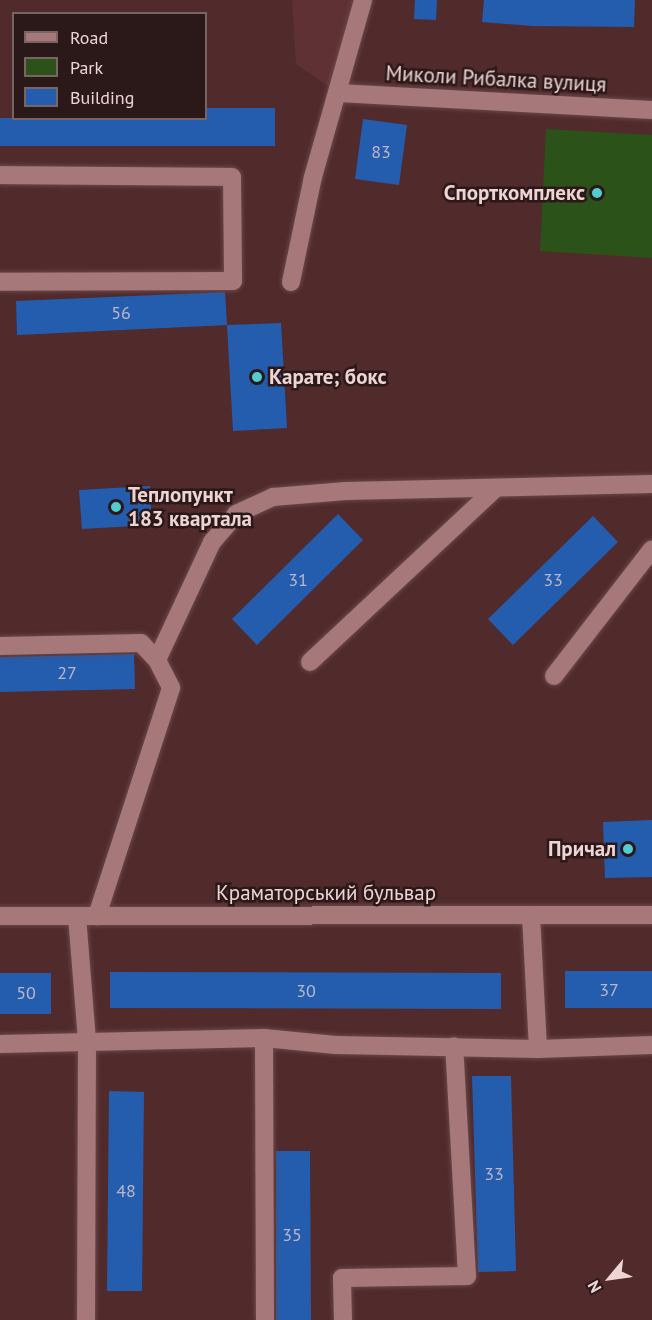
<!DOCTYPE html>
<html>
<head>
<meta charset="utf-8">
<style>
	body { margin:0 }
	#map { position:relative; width:652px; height:1320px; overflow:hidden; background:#512a2c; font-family:"PT Sans",sans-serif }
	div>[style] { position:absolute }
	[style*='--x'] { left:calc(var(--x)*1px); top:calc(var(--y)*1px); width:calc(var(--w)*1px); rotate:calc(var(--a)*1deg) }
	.built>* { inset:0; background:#603134 }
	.green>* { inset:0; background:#2a5219 }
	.building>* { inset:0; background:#255dae }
	.roads { filter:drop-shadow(0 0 2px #69484a) drop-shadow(0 0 2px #69484a) }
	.minor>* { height:18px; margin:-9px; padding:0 9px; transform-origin:9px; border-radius:9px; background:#a67879 }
	.dots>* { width:16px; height:16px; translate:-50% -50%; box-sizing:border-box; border:3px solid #2b1919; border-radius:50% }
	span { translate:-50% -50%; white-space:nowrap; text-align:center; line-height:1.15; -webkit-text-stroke:5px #2b1919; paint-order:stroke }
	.number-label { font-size:18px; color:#bcb6ca }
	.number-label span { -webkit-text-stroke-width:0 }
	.street-label { font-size:21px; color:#eed4d4 }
	.poi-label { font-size:21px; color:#eed4d4; font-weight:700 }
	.right { translate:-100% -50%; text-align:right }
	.left { translate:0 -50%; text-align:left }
	.legend { position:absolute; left:12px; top:12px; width:195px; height:108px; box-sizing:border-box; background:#2b1919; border:2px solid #796464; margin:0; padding:8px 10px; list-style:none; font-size:18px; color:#eed4d4 }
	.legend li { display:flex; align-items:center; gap:12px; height:30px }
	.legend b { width:30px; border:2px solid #796464 }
	.north { position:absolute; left:580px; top:1248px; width:60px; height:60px; -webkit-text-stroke:4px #2b1919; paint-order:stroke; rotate:241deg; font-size:16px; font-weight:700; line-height:24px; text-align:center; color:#eed4d4 }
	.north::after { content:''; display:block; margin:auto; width:21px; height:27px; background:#eed4d4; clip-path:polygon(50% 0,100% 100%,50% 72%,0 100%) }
</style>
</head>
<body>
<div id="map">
	<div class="built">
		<i style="clip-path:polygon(292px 0,363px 0,338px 93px,296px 64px)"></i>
	</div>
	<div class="green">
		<i style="clip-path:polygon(546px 129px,652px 135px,652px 258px,540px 251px)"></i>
	</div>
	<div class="building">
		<i style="clip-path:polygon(415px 0,437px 0,436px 20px,414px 19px)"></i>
		<i style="clip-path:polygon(484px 0,635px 0,634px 27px,532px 26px,482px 22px)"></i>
		<i style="clip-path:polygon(206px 108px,275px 108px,275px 146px,0 146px,0 118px,206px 118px)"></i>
		<i style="clip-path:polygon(363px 119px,407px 125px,399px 185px,355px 179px)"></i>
		<i style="clip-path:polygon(225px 292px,227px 325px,17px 335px,16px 301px)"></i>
		<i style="clip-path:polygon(281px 323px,287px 428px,233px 431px,227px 325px)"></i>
		<i style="clip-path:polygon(150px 486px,152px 525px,82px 529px,79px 490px)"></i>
		<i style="clip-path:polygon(338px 514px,363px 540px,257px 645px,232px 619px)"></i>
		<i style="clip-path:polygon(593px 516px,618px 542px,513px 645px,488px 619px)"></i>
		<i style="clip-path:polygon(134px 654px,135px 689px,0 692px,0 657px)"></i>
		<i style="clip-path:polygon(652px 820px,652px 877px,605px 878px,603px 822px)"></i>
		<i style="clip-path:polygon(565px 971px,652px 971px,652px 1008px,565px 1008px)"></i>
		<i style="clip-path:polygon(110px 972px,501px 973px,501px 1009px,110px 1008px)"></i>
		<i style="clip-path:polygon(0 973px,51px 973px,51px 1014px,0 1014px)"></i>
		<i style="clip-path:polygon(472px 1076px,511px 1076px,516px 1271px,478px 1272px)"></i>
		<i style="clip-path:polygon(109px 1091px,144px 1092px,142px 1291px,107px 1291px)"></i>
		<i style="clip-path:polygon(276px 1151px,310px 1151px,311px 1320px,276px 1320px)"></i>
	</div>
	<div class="roads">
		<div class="minor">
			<i style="--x:338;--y:93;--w:314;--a:3.1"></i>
			<i style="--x:0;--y:175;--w:232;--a:0.5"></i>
			<i style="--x:232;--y:177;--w:104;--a:89.4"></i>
			<i style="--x:233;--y:281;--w:233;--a:179.8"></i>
			<i style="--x:291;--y:282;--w:107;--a:-78.2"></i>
			<i style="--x:313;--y:177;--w:184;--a:-74.2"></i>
			<i style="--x:0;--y:646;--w:141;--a:-1.2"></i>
			<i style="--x:141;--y:643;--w:23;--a:47"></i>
			<i style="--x:157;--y:660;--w:31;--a:63"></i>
			<i style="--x:171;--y:688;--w:240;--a:108"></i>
			<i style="--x:157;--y:660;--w:130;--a:-65"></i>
			<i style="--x:212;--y:542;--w:37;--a:-49"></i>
			<i style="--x:236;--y:514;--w:41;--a:-24.7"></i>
			<i style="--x:273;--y:497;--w:73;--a:-4.7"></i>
			<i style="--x:346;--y:491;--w:306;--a:-1.3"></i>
			<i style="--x:310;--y:662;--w:253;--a:-43.1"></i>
			<i style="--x:554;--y:676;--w:160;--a:-52.3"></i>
			<i style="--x:531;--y:915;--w:134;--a:87"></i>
			<i style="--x:0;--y:916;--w:652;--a:-0.09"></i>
			<i style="--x:77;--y:916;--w:125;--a:85.4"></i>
			<i style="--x:87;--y:1041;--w:279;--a:90.2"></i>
			<i style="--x:264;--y:1038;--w:282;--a:89.8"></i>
			<i style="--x:0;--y:1044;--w:264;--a:-1.3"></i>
			<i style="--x:264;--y:1038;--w:72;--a:5.6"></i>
			<i style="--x:336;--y:1045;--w:202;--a:1.1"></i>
			<i style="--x:538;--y:1049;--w:114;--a:-2"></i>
			<i style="--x:343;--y:1320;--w:42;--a:-91.4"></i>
			<i style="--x:342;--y:1278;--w:125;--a:-0.9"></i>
			<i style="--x:467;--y:1276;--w:230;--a:-93.2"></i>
		</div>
	</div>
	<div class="dots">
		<i style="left:597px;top:193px;background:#52ccd0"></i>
		<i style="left:257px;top:377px;background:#52ccd0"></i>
		<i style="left:116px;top:507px;background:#52ccd0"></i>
		<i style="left:628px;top:849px;background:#52ccd0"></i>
	</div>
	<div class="number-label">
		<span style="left:381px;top:152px">83</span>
		<span style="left:121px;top:313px">56</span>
		<span style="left:298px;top:580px">31</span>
		<span style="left:553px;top:580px">33</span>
		<span style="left:67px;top:673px">27</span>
		<span style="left:609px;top:990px">37</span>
		<span style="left:306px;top:991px">30</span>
		<span style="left:26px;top:993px">50</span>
		<span style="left:494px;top:1174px">33</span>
		<span style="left:126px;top:1191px">48</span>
		<span style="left:292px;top:1235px">35</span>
	</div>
	<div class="street-label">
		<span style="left:496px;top:79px;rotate:3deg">Миколи Рибалка вулиця</span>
		<span style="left:326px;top:893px">Краматорський бульвар</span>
	</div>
	<div class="poi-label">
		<span class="right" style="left:585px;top:193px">Спорткомплекс</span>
		<span class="left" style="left:269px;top:377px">Карате; бокс</span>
		<span class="left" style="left:128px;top:507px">Теплопункт<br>183 квартала</span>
		<span class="right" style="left:616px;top:849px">Причал</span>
	</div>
	<ul class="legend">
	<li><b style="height:8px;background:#a67879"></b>Road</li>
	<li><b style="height:16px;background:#2a5219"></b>Park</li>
	<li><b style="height:16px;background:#255dae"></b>Building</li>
	</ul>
	<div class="north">N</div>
</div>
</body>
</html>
